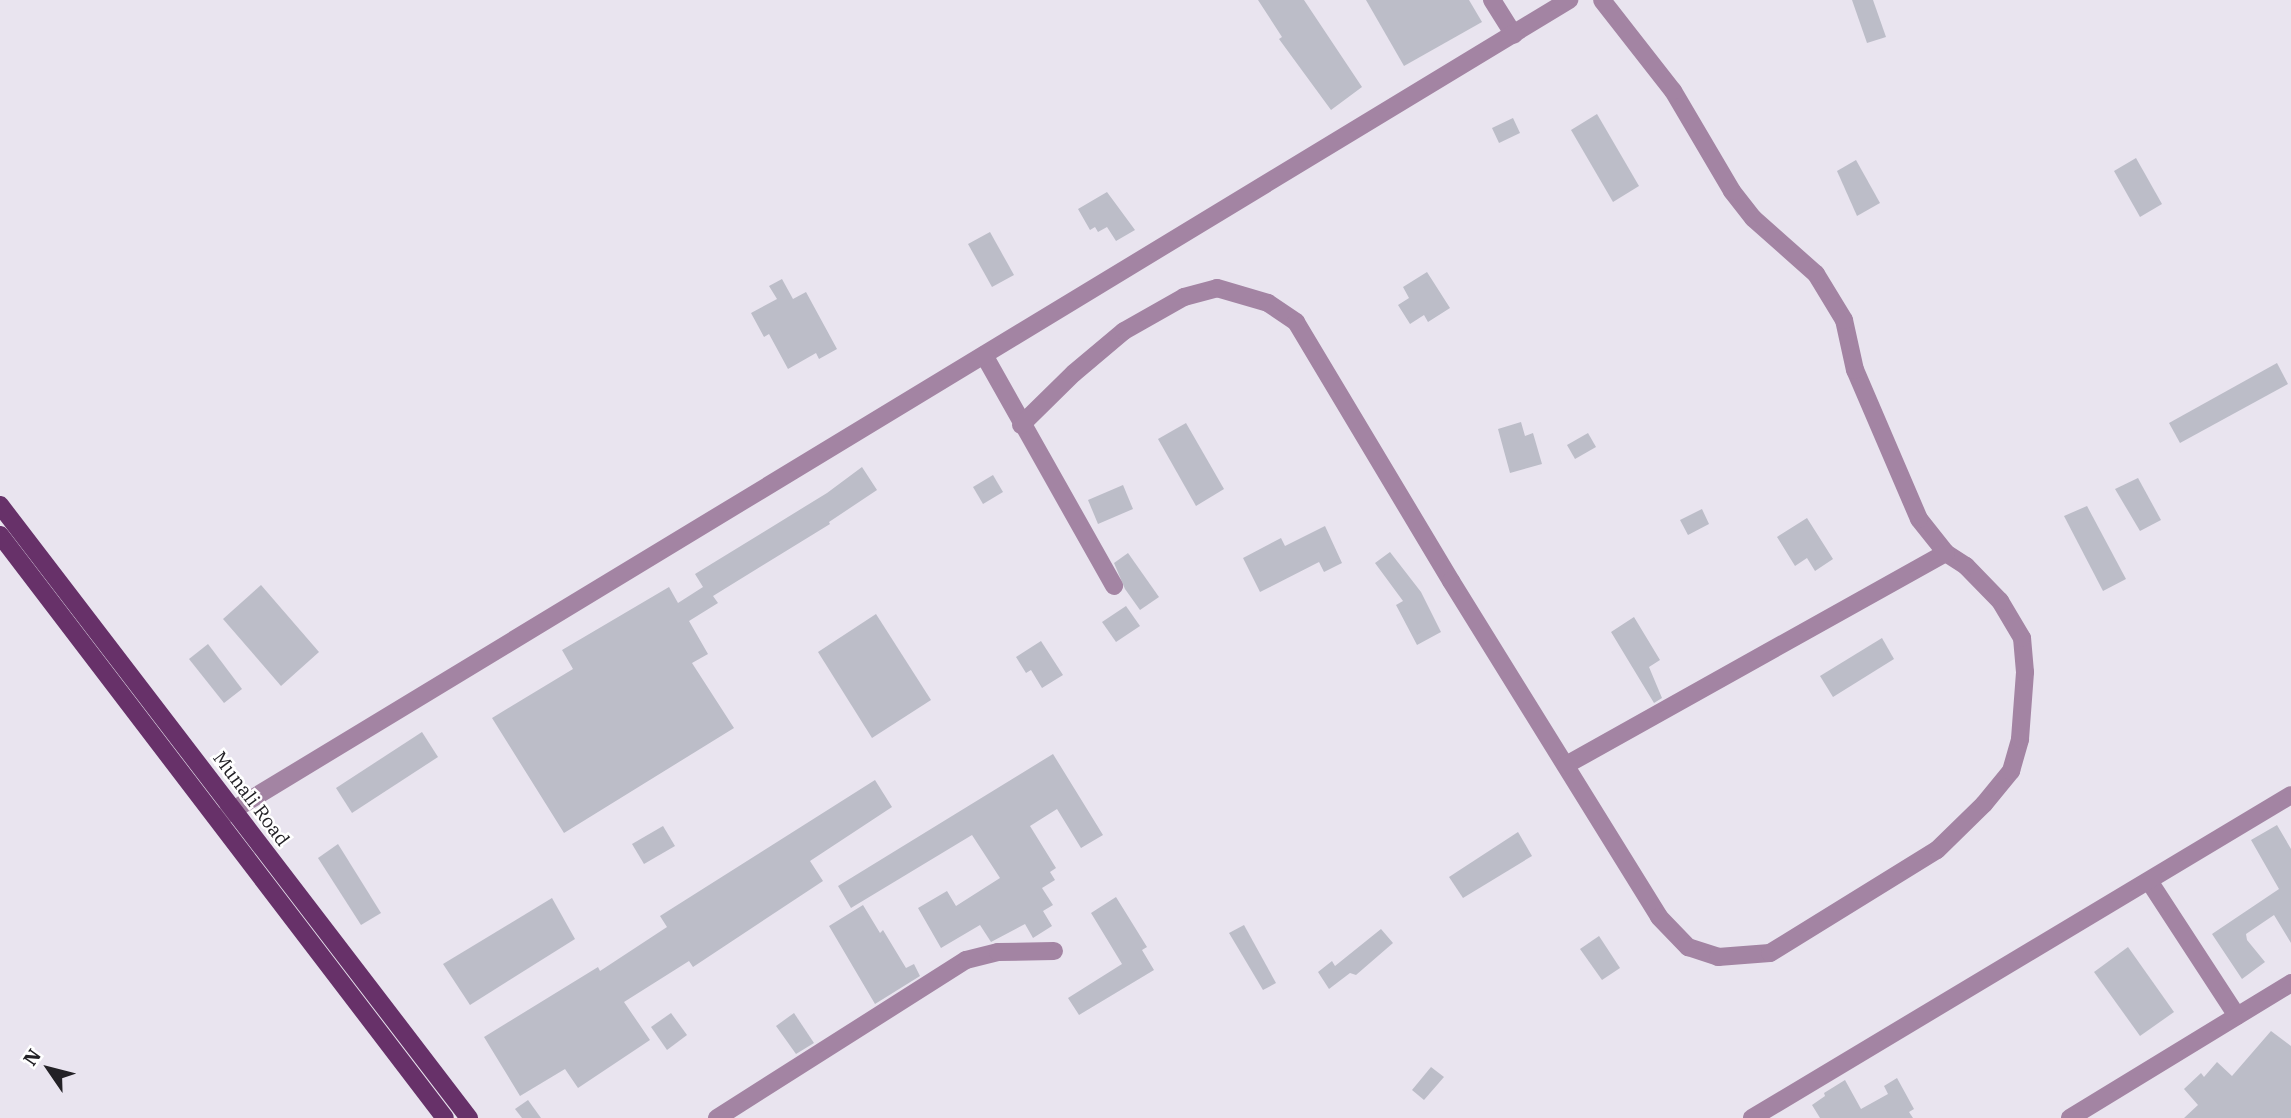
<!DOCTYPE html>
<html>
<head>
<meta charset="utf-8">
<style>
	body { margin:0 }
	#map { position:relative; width:2291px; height:1118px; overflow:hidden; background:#e9e4ef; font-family:"IBM Plex Serif",serif }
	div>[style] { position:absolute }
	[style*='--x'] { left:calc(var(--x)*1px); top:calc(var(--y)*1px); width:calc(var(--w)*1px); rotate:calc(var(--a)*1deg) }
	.building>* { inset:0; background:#bcbdc8 }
	.minor>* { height:18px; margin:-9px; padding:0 9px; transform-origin:9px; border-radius:9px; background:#a384a3 }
	.major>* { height:18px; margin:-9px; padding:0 9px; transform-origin:9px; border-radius:9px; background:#673169 }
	span { translate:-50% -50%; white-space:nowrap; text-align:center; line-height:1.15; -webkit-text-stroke:5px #fff; paint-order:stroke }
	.street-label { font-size:19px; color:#232126 }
	.north { position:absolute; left:14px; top:1034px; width:70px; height:70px; -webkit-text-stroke:5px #fff; paint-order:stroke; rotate:305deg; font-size:19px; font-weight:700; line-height:28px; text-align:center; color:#232126 }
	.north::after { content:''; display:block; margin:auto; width:24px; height:32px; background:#232126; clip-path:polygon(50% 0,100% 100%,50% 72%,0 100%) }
</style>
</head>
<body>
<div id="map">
	<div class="building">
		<i style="clip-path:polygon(1258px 0,1304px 0,1362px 87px,1331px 110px,1279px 39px,1282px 37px)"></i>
		<i style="clip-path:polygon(1366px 0,1469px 0,1482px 22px,1404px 66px)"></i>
		<i style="clip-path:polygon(1852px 0,1873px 0,1886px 37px,1867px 43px)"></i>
		<i style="clip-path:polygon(1597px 114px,1639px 186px,1613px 202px,1571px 130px)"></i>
		<i style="clip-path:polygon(1513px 118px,1520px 133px,1499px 143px,1492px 128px)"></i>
		<i style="clip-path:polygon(2136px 158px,2162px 204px,2140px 217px,2114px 171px)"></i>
		<i style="clip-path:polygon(1856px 160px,1880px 203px,1857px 216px,1837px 171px)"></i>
		<i style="clip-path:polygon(1107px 192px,1135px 230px,1116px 241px,1107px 227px,1098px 232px,1095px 227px,1090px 230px,1078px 209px)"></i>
		<i style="clip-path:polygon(990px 232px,1014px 275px,992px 287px,968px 244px)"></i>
		<i style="clip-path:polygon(1427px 272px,1450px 308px,1428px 322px,1424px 315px,1410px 324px,1398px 305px,1409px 298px,1403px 287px)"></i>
		<i style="clip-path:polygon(782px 279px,793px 299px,806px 292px,837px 349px,819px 359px,816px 353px,788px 369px,769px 334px,764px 337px,751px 313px,777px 299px,769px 286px)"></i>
		<i style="clip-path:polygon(2277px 363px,2288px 384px,2180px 443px,2169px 423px)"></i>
		<i style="clip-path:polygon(1521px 422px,1525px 436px,1533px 433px,1542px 464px,1510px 473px,1498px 429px)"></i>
		<i style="clip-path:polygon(1186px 423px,1224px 489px,1196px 506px,1158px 439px)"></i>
		<i style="clip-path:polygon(1588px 433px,1596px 447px,1575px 459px,1567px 445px)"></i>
		<i style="clip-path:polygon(862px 467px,877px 490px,829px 522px,830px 524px,713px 596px,718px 603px,689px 621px,708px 654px,692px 663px,734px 728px,564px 833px,492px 718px,573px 669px,562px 650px,669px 587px,678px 603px,703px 587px,695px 574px,827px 493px)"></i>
		<i style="clip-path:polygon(993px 475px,1003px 492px,983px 504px,973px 487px)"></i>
		<i style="clip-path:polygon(2138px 478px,2161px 520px,2140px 531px,2115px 489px)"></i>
		<i style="clip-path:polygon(1123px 485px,1133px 509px,1098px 524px,1088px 500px)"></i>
		<i style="clip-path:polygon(2087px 506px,2126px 579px,2103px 591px,2064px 516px)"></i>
		<i style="clip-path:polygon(1702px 509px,1709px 524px,1688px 535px,1680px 520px)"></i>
		<i style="clip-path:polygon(1807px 518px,1833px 559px,1815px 571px,1807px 558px,1795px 566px,1777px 537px)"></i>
		<i style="clip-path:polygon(1325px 526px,1342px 563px,1324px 572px,1319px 562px,1260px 592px,1243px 558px,1281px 538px,1285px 546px)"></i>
		<i style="clip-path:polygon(1390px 552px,1421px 592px,1441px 632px,1417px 645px,1396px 605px,1403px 601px,1375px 563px)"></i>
		<i style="clip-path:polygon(1128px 553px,1159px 597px,1140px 610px,1125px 589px,1114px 563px)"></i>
		<i style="clip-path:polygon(261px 585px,319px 652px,281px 686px,223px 619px)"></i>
		<i style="clip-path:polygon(1126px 606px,1140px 626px,1116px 642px,1102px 622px)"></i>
		<i style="clip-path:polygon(876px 614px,931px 700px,872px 738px,818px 652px)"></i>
		<i style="clip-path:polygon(1634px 617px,1660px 660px,1649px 667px,1662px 698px,1654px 703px,1611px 632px)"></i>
		<i style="clip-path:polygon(1882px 638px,1894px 659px,1833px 697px,1820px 676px)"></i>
		<i style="clip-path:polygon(1041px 641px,1063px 675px,1042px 688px,1031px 670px,1026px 673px,1016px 657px)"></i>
		<i style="clip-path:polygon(208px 644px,242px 689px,224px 703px,189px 659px)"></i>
		<i style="clip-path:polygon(422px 732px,438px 757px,352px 813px,336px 788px)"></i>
		<i style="clip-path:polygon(1053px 754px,1103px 835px,1081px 848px,1057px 809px,1030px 826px,1056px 868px,1050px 872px,1055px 880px,1042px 888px,1053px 905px,1043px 911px,1052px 926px,1033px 938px,1025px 924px,991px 942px,980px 925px,941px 948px,918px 908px,947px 891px,956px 906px,1000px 878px,972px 835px,851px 908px,838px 886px)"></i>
		<i style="clip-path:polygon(875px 780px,892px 807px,810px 861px,823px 881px,693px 967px,689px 961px,624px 1002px,650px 1040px,578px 1088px,565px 1069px,520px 1096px,484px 1037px,598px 967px,600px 971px,667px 927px,660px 916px)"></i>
		<i style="clip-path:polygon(2277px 825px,2291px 849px,2291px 943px,2274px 915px,2246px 934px,2247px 940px,2265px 962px,2242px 979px,2212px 934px,2279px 889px,2251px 840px)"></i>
		<i style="clip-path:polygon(663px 826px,675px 846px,644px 864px,632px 844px)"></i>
		<i style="clip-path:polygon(1518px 832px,1532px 856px,1463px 898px,1449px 877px)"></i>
		<i style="clip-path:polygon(338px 844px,381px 913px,361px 925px,318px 858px)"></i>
		<i style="clip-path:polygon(1116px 897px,1147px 947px,1142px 950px,1154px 970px,1079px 1015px,1068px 998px,1122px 964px,1091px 913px)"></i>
		<i style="clip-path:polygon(552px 898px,575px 939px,470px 1005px,443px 964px)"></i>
		<i style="clip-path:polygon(863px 905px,880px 933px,883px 930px,906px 968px,914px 964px,920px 976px,875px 1004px,829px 926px)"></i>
		<i style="clip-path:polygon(1244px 925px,1276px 983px,1263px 990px,1229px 933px)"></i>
		<i style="clip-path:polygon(1381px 929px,1393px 943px,1356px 975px,1350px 973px,1329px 989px,1318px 972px,1332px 961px,1335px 966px)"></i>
		<i style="clip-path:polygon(1599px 936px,1620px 968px,1602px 980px,1580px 949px)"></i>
		<i style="clip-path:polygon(2128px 947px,2174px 1012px,2140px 1036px,2094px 972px)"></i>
		<i style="clip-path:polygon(671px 1013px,687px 1035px,667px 1050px,651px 1027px)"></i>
		<i style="clip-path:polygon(794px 1013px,814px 1043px,796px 1054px,776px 1026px)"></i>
		<i style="clip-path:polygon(2271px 1031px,2291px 1046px,2291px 1118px,2184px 1118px,2198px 1105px,2184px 1089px,2201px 1073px,2204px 1077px,2217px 1062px,2232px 1076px)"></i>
		<i style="clip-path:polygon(1431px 1067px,1444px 1077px,1424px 1100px,1412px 1090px)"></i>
		<i style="clip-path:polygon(1897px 1078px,1914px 1109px,1909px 1112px,1913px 1118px,1820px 1118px,1812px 1105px,1825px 1096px,1824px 1093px,1845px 1080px,1861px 1109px,1888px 1094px,1884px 1086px)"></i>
		<i style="clip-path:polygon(528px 1100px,541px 1118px,522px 1118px,515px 1109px)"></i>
	</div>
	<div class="minor">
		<i style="--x:1492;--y:0;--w:41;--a:57.8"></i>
		<i style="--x:984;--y:355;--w:265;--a:60.6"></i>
		<i style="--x:1021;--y:425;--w:74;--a:-44.5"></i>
		<i style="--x:1074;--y:373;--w:65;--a:-40"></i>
		<i style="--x:1124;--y:331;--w:69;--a:-29.5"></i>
		<i style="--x:1184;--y:297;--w:34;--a:-15"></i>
		<i style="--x:1217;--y:288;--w:53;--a:16.4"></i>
		<i style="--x:1268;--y:303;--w:34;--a:34"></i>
		<i style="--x:1296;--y:322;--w:302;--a:59.1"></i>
		<i style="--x:1451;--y:581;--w:395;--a:58.2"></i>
		<i style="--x:1659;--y:917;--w:42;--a:46"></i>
		<i style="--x:1688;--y:947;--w:32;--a:18"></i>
		<i style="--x:1718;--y:957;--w:52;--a:-4.4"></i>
		<i style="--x:1770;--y:953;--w:196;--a:-31.7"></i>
		<i style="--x:1937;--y:850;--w:66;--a:-44.4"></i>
		<i style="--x:1984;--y:804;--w:43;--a:-50.7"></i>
		<i style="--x:2011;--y:771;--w:33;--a:-74"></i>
		<i style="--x:2020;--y:739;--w:67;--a:-85.7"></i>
		<i style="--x:2025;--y:672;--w:34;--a:-95"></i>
		<i style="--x:2022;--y:638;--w:43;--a:-120.7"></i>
		<i style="--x:2000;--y:601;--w:49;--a:-134.2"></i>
		<i style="--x:1966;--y:566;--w:24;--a:-147"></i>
		<i style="--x:1946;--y:553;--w:43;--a:-128.5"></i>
		<i style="--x:1919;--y:519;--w:162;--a:-113.2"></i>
		<i style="--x:1855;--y:370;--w:51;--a:-102.4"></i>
		<i style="--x:1844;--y:320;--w:54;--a:-121.3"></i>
		<i style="--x:1816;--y:274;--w:84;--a:-138.4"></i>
		<i style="--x:1753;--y:218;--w:34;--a:-128"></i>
		<i style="--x:1732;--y:191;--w:116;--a:-120.5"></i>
		<i style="--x:1673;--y:91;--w:115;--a:-128"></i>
		<i style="--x:1566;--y:765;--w:435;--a:-29.2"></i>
		<i style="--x:220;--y:818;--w:1578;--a:-31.23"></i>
		<i style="--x:2149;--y:881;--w:161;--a:56.9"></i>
		<i style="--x:717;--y:1118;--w:295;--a:-32.4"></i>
		<i style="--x:966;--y:960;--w:33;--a:-14"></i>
		<i style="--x:998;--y:952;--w:56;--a:-1"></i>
		<i style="--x:1752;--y:1118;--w:628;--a:-30.93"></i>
		<i style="--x:2070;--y:1118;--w:259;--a:-31.4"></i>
	</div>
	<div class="major">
		<i style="--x:0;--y:505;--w:772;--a:52.58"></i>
		<i style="--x:0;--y:535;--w:733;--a:52.65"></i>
	</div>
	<div class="street-label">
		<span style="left:251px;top:799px;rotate:53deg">Munali Road</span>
	</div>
	<div class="north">N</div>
</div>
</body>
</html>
